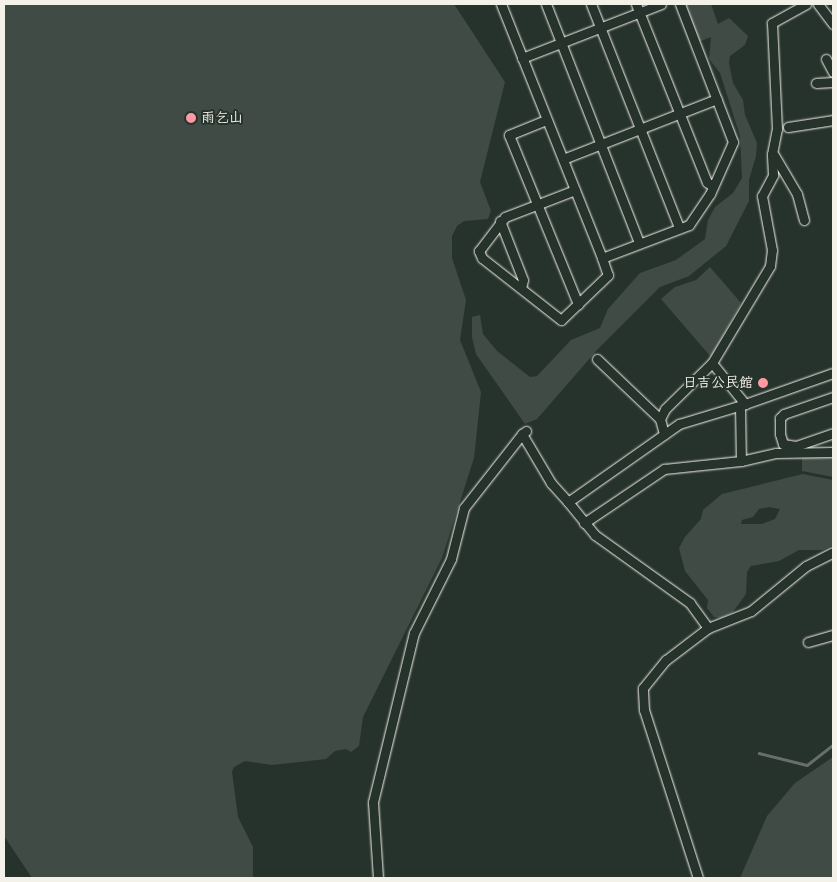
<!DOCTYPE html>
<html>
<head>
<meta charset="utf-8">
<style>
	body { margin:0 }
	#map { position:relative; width:837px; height:882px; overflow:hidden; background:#26332d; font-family:Kalam,"Klee One",sans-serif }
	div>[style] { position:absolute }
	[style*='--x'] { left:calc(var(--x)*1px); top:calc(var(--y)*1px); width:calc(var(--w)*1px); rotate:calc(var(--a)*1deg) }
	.green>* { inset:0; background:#414b45 }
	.stream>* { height:2.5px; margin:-1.25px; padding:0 1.25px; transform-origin:1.25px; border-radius:1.25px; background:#676f68 }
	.roads { filter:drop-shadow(0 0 1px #f4f1e8) drop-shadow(0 0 1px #f4f1e8) }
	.street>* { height:9px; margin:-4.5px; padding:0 4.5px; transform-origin:4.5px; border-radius:4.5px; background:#26332d }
	.dots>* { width:14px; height:14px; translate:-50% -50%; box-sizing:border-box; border:2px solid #26332d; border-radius:50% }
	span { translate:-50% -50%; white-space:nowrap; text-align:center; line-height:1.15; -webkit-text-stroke:4px #26332d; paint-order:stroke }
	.poi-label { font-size:14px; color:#f4f1e8; font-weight:700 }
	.left { translate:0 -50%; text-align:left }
	.right { translate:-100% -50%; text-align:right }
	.frame { position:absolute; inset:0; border:5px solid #f4f1e8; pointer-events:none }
</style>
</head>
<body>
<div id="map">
	<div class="green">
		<i style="clip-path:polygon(4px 4px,454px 4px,505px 82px,480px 182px,491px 211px,488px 219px,464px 221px,457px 226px,452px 236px,452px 258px,466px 300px,460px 340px,481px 392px,474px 458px,442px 558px,363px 717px,359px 746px,351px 752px,346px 749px,335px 751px,326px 759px,272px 765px,245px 761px,234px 767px,232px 772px,238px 817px,253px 847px,253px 878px,32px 878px,4px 836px)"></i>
		<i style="clip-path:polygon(684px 4px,711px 4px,718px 24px,729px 18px,748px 36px,745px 45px,730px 56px,729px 63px,733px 83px,743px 100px,745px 115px,757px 143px,756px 156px,749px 180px,749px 201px,726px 246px,689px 276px,660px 287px,597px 350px,537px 419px,525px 424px,476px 354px,472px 337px,472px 317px,480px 315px,483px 334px,497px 351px,530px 377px,537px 376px,571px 340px,600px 328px,608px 309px,640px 273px,676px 260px,705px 239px,708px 220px,715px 207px,733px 193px,742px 178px,740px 136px,720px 73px,709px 59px,711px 37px,698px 42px)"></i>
		<i style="clip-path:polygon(710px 267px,741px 303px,711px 357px,661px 299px,675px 287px,696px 280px)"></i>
		<i style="clip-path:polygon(833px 456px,833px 477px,802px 471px,802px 457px)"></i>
		<i style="clip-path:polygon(evenodd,803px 474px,833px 480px,833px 545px,823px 550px,799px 550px,779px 561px,751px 566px,747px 572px,746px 594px,733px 612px,722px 618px,714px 617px,707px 608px,708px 600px,685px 571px,679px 548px,685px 537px,701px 519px,703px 510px,722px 494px,803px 474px,769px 507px,780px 509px,775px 519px,762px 524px,741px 524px,742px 520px,753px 517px,759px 509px,769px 507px)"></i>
		<i style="clip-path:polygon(833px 757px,833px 878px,740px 878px,767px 816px,795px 783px)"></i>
	</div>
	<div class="stream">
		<i style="--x:759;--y:753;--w:49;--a:14"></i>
		<i style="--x:807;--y:765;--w:33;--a:-38"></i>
	</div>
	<div class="roads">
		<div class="street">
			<i style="--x:501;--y:4;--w:273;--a:68.3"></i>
			<i style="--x:602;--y:258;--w:18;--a:71"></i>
			<i style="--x:608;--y:275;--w:65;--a:136.2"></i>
			<i style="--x:561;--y:320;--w:100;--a:-141.9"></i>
			<i style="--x:482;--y:258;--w:8;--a:-113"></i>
			<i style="--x:479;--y:251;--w:43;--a:-52.6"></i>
			<i style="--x:505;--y:217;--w:75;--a:-21.1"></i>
			<i style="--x:546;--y:4;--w:256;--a:68.7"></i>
			<i style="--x:591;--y:4;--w:240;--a:68.5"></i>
			<i style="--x:636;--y:4;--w:192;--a:68.3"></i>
			<i style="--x:707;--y:182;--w:6;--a:39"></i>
			<i style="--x:818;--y:4;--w:25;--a:53"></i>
			<i style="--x:522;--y:58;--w:149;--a:-21.2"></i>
			<i style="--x:826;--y:59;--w:15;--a:62"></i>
			<i style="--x:816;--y:83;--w:17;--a:-3"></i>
			<i style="--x:546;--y:120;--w:40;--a:158"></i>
			<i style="--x:509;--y:135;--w:183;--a:67.8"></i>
			<i style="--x:788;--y:127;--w:46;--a:-8.8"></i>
			<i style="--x:774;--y:155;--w:45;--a:59.5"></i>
			<i style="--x:797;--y:194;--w:27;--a:75"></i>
			<i style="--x:563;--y:159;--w:165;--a:-21.3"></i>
			<i style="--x:500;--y:221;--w:63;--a:68.7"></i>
			<i style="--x:523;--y:280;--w:8;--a:104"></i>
			<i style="--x:602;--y:258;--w:93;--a:-20.8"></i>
			<i style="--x:689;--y:225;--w:37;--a:-56"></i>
			<i style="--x:710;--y:194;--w:57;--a:-66.1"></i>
			<i style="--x:733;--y:142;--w:148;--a:-111"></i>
			<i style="--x:597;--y:359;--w:87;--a:43.6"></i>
			<i style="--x:660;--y:419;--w:16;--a:75"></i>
			<i style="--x:712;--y:363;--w:53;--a:51.2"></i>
			<i style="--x:745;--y:404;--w:93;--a:-19.4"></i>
			<i style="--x:833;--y:397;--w:52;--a:160.9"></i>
			<i style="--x:784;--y:414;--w:6;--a:135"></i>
			<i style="--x:780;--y:418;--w:16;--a:90"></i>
			<i style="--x:780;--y:434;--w:10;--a:73"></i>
			<i style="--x:783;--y:444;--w:13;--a:9"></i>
			<i style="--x:796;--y:446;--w:39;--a:-19"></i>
			<i style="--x:740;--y:406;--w:55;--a:89"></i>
			<i style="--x:741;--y:461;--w:36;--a:-13"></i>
			<i style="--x:776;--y:453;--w:57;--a:-1"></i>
			<i style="--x:660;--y:419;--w:11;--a:-63"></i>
			<i style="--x:665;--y:409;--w:66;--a:-44.4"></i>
			<i style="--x:712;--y:363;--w:113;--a:-59.1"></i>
			<i style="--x:770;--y:266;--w:16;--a:-83"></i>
			<i style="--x:772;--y:250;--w:55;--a:-100.5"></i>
			<i style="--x:762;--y:196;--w:24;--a:-62"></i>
			<i style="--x:773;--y:175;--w:21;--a:-93"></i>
			<i style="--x:772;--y:154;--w:25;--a:-79"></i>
			<i style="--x:777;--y:129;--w:106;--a:-92.7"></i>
			<i style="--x:772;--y:23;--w:39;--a:-29"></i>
			<i style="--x:526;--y:431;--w:5;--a:143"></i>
			<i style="--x:522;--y:434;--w:57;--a:59.4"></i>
			<i style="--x:551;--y:483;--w:25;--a:48"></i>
			<i style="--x:584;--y:523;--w:97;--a:-34"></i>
			<i style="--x:664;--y:469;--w:77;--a:-5.9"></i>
			<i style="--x:708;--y:628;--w:31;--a:-126"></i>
			<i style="--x:690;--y:603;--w:117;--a:-144.4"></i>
			<i style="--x:595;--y:535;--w:43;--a:-129.3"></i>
			<i style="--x:568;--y:502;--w:136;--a:-35.1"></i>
			<i style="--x:679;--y:424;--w:69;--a:-16.9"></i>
			<i style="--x:808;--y:642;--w:26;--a:-16"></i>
			<i style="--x:378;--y:878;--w:76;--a:-93.8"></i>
			<i style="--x:373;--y:802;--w:174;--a:-76.4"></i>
			<i style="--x:414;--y:633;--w:83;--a:-63.4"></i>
			<i style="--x:451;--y:559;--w:53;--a:-75.7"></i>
			<i style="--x:464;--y:508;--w:94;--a:-51.9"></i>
			<i style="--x:698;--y:878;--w:176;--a:-107.8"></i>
			<i style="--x:644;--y:710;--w:22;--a:-93"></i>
			<i style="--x:643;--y:688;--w:36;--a:-51"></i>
			<i style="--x:666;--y:660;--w:53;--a:-37.3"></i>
			<i style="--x:708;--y:628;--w:46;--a:-21.6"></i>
			<i style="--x:751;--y:611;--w:71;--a:-39.3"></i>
			<i style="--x:806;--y:566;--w:30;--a:-27"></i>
		</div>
	</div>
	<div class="dots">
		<i style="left:191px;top:118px;background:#ff9aa2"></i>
		<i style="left:763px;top:383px;background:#ff9aa2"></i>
	</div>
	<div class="poi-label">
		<span class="left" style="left:201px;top:118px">雨乞山</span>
		<span class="right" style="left:753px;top:383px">日吉公民館</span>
	</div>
	<div class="frame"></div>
</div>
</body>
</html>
